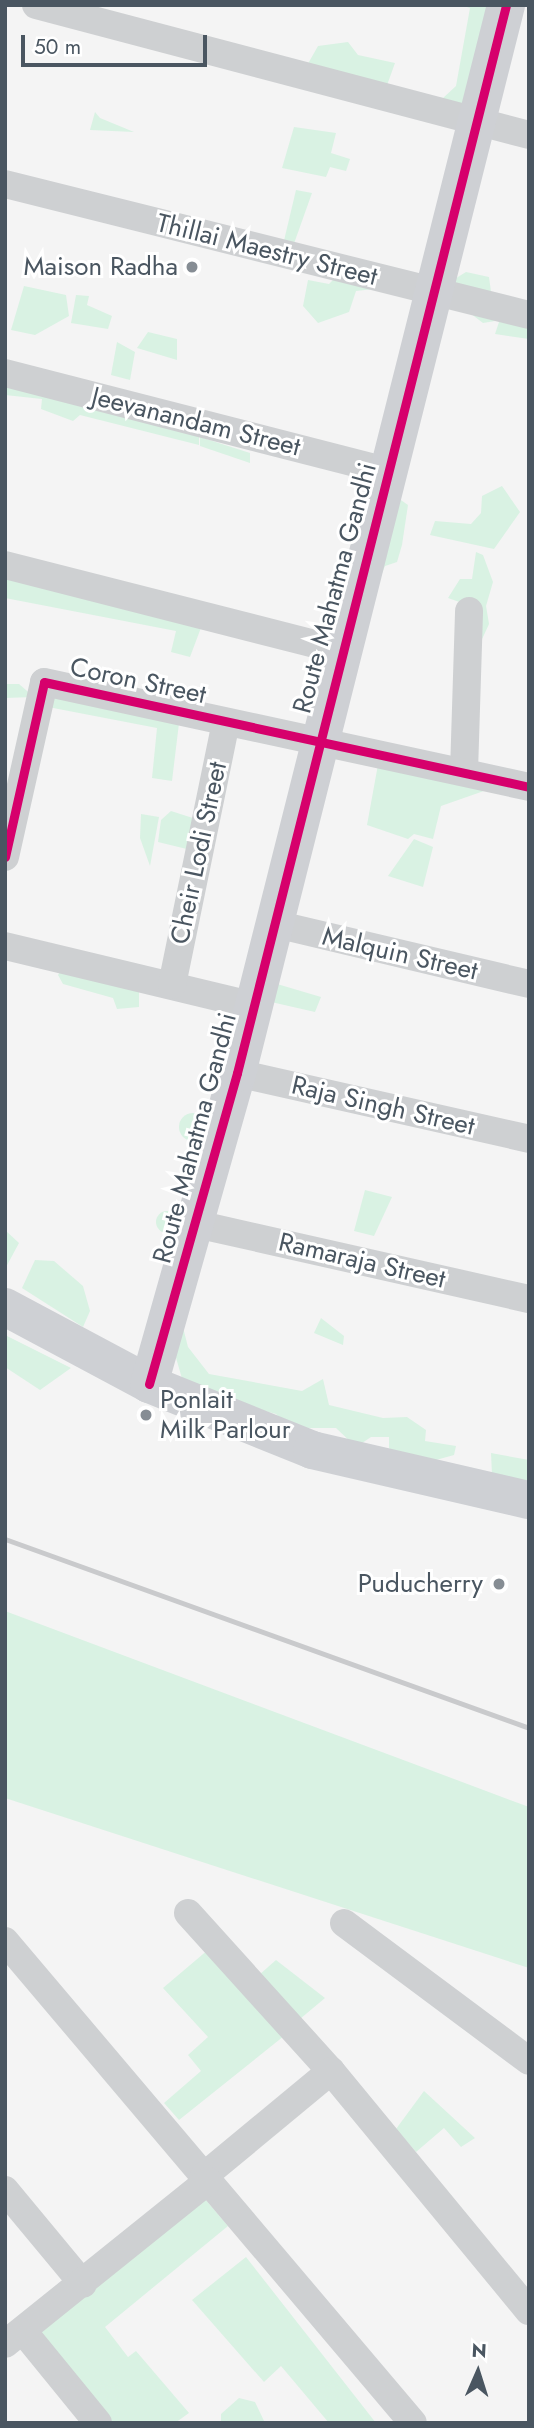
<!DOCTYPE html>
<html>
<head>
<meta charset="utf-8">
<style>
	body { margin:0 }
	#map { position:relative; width:534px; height:2428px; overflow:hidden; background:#f4f4f4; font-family:Jost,sans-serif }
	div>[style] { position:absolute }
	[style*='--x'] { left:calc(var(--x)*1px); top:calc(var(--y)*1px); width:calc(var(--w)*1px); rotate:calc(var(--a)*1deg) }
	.green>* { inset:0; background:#d9f2e3 }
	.round { border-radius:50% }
	.street>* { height:28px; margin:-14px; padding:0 14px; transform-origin:14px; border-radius:14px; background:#ced0d2 }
	.secondary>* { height:38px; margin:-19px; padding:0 19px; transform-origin:19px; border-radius:19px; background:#ced0d4 }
	.rail>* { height:5px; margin:-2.5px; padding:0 2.5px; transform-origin:2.5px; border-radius:2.5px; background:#c9cacc }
	.cycleway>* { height:9px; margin:-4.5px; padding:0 4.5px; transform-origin:4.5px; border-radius:4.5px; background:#d6006c }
	.dots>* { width:19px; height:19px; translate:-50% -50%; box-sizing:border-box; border:4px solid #fff; border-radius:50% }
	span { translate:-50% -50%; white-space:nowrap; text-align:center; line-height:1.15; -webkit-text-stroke:6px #fff; paint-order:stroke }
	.street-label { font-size:26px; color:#4a5661 }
	.poi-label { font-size:26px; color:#4a5661 }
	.right { translate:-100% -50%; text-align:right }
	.left { translate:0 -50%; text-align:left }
	.frame { position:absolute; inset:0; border:7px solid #4a5661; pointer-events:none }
	.north { position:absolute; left:443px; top:2337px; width:70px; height:70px; -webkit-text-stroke:5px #fff; paint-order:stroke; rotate:3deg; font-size:19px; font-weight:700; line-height:28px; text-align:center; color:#4a5661 }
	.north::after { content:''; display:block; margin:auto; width:24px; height:32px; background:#4a5661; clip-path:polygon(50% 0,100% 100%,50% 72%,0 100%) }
	.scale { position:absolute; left:21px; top:35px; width:186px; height:32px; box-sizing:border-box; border:4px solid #4a5661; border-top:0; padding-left:9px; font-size:21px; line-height:24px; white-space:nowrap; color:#4a5661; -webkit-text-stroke:5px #fff; paint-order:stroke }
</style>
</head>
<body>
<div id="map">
	<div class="green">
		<i style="clip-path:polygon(460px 5px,505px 5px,475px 119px,305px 69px,318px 46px,348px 42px,358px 55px,395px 63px,386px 88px,443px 98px,456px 86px,470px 8px)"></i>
		<i style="clip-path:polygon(95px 112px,100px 118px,134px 132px,90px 130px)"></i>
		<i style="clip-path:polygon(294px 127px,336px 133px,331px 153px,350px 159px,346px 171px,330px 167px,326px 177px,282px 168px)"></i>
		<i style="clip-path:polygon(296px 190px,312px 193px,291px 252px,282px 249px)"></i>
		<i style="clip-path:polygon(466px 272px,489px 277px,495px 321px,483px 323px,462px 307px,453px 280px)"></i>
		<i style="clip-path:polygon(337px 276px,374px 289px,356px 291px,349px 312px,318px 323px,303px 306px,308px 280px,329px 284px)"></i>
		<i style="clip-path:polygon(24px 286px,66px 295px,69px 316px,35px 335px,11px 330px)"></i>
		<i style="clip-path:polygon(76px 295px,89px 296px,87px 305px,112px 316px,108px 329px,71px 323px)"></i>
		<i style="clip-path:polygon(501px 316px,529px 321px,529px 339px,495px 334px)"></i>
		<i style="clip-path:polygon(148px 332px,177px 339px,177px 360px,137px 348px)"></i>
		<i style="clip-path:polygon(117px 342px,135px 352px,130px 380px,111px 375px)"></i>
		<i style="clip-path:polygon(5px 385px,199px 423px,199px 445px,80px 415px,73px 421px,41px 409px,42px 399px,5px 395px)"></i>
		<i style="clip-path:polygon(200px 437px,250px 453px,250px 463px,200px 446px)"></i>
		<i style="clip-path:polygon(502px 486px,520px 512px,494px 549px,430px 535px,435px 521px,471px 524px,481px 513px,482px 496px)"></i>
		<i style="clip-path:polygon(398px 498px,408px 505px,402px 545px,397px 562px,385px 566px,380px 578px)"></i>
		<i style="clip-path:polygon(476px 552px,483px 555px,493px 582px,486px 606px,489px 624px,478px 648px,465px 604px,448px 598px,460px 579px,472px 579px)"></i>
		<i style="clip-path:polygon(5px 571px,202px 625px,190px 657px,171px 652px,176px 631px,5px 598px)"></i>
		<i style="clip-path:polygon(5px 684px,19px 684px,34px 697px,5px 698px)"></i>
		<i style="clip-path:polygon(47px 688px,180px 715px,172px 781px,152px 778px,157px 728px,48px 707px)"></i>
		<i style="clip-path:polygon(379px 759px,501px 785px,441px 806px,433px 839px,414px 834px,408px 839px,367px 825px)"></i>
		<i style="clip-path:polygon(171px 811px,199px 820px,195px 851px,158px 842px,161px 820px)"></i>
		<i style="clip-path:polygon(141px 814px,159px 817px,150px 866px,140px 838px)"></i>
		<i style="clip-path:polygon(414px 839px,433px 847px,423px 887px,388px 876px)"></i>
		<i style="clip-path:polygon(64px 965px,139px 985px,139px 1007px,117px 1009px,113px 998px,63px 984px,58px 975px)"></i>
		<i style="clip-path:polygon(267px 981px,321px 997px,315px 1012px,258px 999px)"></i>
		<i class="round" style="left:179px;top:1113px;width:28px;height:28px"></i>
		<i style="clip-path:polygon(365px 1190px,392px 1197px,374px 1236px,354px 1231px)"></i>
		<i class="round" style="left:156px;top:1211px;width:22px;height:22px"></i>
		<i style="clip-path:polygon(5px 1230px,19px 1243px,5px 1269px)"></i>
		<i style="clip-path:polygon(35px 1260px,54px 1261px,83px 1286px,90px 1311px,83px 1327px,22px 1288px)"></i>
		<i style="clip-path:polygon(177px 1304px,188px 1347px,209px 1374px,302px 1391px,323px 1379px,329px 1405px,383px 1418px,407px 1417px,426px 1430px,425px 1441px,456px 1446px,454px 1455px,407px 1468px,389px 1448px,389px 1437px,371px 1437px,356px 1447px,336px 1428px,290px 1428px,276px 1414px,185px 1389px,168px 1330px)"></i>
		<i style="clip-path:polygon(321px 1318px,344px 1336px,343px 1345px,314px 1333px)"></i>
		<i style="clip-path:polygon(5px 1335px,71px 1368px,40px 1390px,5px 1367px)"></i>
		<i style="clip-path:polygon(491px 1453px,529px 1460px,529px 1481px,492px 1475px)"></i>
		<i style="clip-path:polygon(5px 1611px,529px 1807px,529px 1968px,5px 1798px)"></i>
		<i style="clip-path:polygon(209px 1949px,284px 2036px,179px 2120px,164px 2103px,201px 2071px,188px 2055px,208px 2037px,163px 1988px)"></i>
		<i style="clip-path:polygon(276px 1960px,325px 1998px,300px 2019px,259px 1975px)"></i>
		<i style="clip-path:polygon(424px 2091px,475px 2138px,461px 2147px,444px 2128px,416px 2152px,396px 2129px)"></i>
		<i style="clip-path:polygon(199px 2192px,228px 2226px,105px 2327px,128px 2357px,136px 2351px,189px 2413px,175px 2423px,110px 2423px,29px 2331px)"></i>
		<i style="clip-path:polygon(246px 2257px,376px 2423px,329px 2423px,281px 2366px,264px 2382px,192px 2300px)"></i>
		<i style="clip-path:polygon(239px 2398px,255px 2402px,265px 2423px,221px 2423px,221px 2414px)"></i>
	</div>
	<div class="street">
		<i style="--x:36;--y:5;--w:510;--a:14.77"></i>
		<i style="--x:5;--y:184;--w:540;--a:14.04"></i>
		<i style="--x:5;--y:373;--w:395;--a:14.4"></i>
		<i style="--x:5;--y:565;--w:345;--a:14.3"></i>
		<i style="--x:464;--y:772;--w:161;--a:-88.2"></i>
		<i style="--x:5;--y:857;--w:179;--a:-77.4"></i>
		<i style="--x:44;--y:682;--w:496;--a:12.2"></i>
		<i style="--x:271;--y:923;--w:265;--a:13.3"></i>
		<i style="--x:5;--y:946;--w:253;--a:13.5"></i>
		<i style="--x:172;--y:985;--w:268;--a:-78.4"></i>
		<i style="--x:237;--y:1073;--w:299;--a:12.7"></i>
		<i style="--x:196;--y:1224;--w:341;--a:12.7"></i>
		<i style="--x:188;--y:1913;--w:213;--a:47.9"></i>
		<i style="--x:331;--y:2071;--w:311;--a:50.5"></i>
		<i style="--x:344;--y:1923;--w:231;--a:36.7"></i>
		<i style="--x:5;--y:1941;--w:631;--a:49.75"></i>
		<i style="--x:204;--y:2176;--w:165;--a:-39.6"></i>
		<i style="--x:5;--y:2190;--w:122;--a:50.3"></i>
		<i style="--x:23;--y:2331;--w:119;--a:50.8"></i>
		<i style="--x:5;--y:2344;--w:260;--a:-38.8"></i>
	</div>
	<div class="secondary">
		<i style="--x:5;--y:1307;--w:163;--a:28.1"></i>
		<i style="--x:149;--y:1384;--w:176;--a:22"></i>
		<i style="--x:312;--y:1450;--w:223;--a:13"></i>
		<i style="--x:149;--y:1384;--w:323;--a:-74.2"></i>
		<i style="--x:237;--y:1073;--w:1101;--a:-75.86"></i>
	</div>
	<div class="rail">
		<i style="--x:5;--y:1539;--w:557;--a:19.83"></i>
	</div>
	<div class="cycleway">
		<i style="--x:5;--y:857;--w:179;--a:-77.4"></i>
		<i style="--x:44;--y:682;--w:496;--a:12.2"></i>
		<i style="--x:149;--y:1384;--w:323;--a:-74.2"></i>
		<i style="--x:237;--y:1073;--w:1101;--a:-75.86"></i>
	</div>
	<div class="dots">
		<i style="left:192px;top:267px;background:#868d94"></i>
		<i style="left:146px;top:1415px;background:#868d94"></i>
		<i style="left:499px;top:1584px;background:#868d94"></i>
	</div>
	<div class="street-label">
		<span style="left:267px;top:250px;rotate:14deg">Thillai Maestry Street</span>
		<span style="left:196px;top:422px;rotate:14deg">Jeevanandam Street</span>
		<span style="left:335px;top:588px;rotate:-75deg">Route Mahatma Gandhi</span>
		<span style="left:138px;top:681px;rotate:12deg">Coron Street</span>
		<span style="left:199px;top:853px;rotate:-78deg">Cheir Lodi Street</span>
		<span style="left:400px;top:954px;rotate:13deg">Malquin Street</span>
		<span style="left:383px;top:1106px;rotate:13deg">Raja Singh Street</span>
		<span style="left:195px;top:1138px;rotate:-75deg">Route Mahatma Gandhi</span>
		<span style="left:362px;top:1261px;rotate:13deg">Ramaraja Street</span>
	</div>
	<div class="poi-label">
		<span class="right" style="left:178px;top:267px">Maison Radha</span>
		<span class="left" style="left:160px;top:1415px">Ponlait<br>Milk Parlour</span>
		<span class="right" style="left:483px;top:1584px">Puducherry</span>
	</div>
	<div class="frame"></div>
	<div class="north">N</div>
	<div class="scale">50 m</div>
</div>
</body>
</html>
